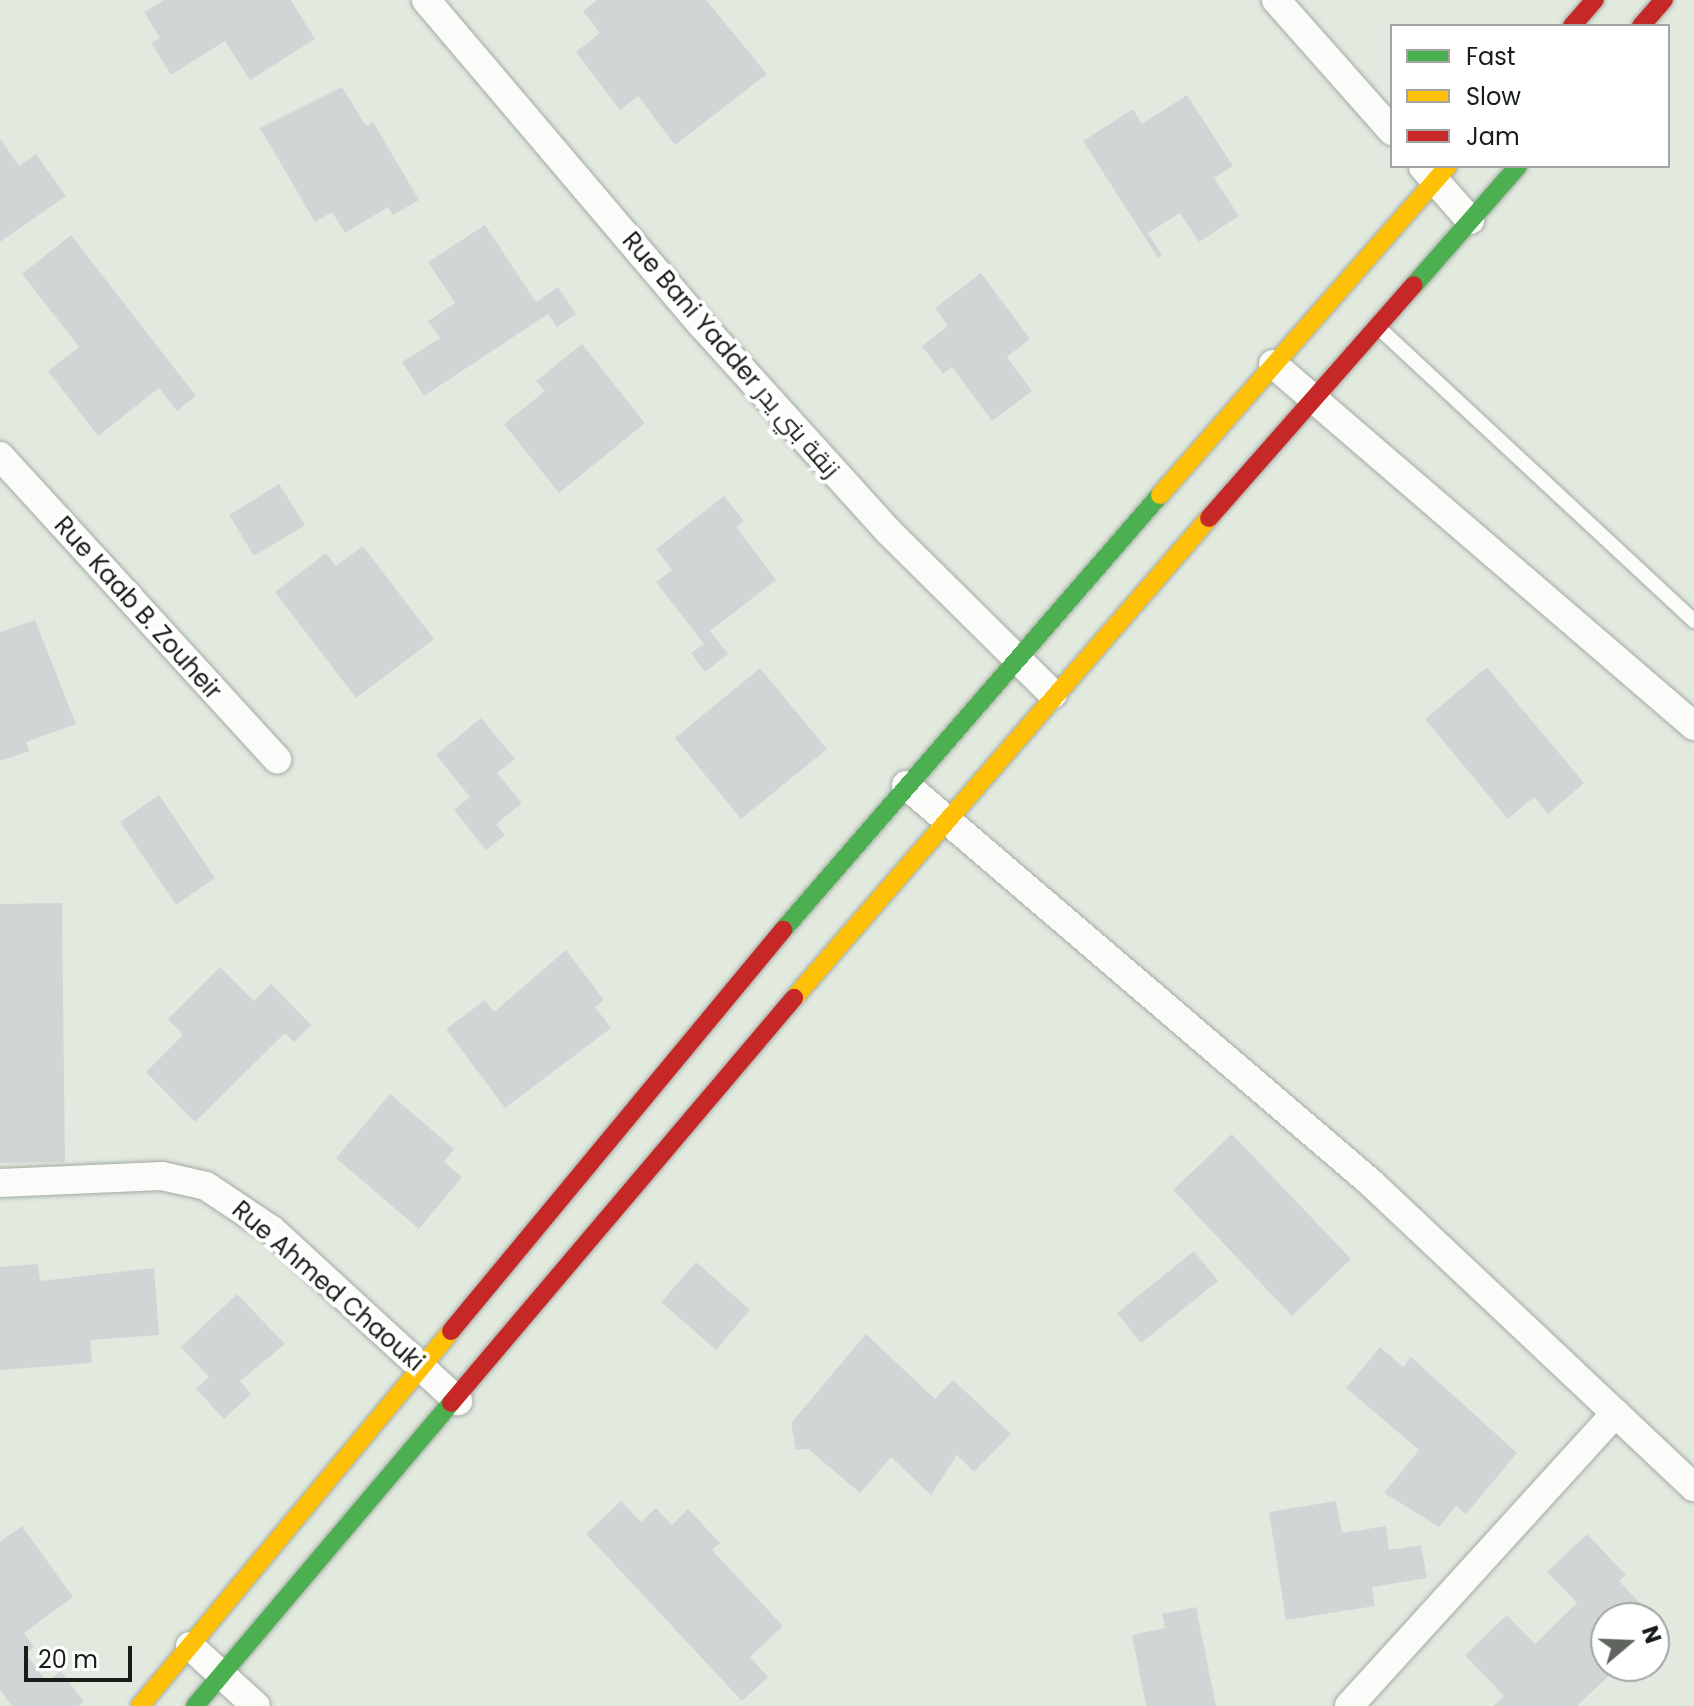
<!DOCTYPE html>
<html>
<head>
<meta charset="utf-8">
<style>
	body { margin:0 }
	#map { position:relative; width:1694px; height:1706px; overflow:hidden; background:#e2eae0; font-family:Poppins,Cairo,sans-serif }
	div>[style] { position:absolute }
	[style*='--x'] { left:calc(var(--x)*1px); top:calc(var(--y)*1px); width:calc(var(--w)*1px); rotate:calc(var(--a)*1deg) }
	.building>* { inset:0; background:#d0d6d5 }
	.roads { filter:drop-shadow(0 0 2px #a3aaa2) drop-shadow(0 0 2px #a3aaa2) }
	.lane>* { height:14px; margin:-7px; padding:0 7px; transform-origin:7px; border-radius:7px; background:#fbfcfa }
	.street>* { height:28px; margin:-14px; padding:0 14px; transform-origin:14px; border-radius:14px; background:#fbfcfa }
	.fast>* { height:18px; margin:-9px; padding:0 9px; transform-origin:9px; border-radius:9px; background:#4caf50 }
	.slow>* { height:18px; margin:-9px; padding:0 9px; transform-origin:9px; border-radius:9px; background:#ffc107 }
	.jam>* { height:18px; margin:-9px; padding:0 9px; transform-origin:9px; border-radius:9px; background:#c62828 }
	span { translate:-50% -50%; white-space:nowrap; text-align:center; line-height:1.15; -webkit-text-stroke:8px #fff; paint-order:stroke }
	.street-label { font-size:24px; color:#171d17 }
	.legend { position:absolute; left:1390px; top:24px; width:280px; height:144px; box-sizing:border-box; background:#fff; border:2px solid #a2a5a2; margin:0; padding:10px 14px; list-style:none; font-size:24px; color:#171d17 }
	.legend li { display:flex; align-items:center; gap:16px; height:40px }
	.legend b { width:40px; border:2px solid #a2a5a2 }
	.north { position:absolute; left:1590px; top:1602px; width:80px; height:80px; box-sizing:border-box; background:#fff; border:2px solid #a2a5a2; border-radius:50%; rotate:71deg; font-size:22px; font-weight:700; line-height:32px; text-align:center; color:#171d17 }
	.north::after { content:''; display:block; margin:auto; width:28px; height:36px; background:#5e655d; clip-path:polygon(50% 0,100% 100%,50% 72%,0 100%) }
	.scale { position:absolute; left:24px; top:1646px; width:108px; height:36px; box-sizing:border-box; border:4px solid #171d17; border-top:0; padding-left:10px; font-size:24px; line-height:28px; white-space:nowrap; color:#171d17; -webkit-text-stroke:6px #fff; paint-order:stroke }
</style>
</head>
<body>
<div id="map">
	<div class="building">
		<i style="clip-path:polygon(164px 0,291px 0,315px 39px,250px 80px,225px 41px,171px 75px,151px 43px,160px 38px,144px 12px)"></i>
		<i style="clip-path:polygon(597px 0,706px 0,767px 74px,675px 145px,638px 96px,620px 110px,576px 52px,600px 33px,583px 11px)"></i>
		<i style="clip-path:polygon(342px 87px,366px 126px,373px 122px,419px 200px,393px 215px,388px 207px,345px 233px,332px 212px,315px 222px,260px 128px)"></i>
		<i style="clip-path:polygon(1187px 95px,1233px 166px,1214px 178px,1239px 216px,1199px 242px,1180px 213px,1148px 233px,1162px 255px,1158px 258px,1083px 141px,1133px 109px,1142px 124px)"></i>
		<i style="clip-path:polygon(0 138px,19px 166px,36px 154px,66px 196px,0 242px)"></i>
		<i style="clip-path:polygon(485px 225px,536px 302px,558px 287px,576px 314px,557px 327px,548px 314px,424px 396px,402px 362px,440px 338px,428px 321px,455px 303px,428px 262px)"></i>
		<i style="clip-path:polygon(71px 235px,196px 396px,177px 411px,159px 388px,98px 436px,48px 371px,79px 347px,22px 274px)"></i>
		<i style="clip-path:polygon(981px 273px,1030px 339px,1007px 357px,1032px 391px,992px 421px,952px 367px,943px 374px,922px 346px,948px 326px,935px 308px)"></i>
		<i style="clip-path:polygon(582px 344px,645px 423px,559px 493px,504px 424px,545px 391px,536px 381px)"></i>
		<i style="clip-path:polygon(279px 484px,305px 525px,254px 556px,229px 515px)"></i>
		<i style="clip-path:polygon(724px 496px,744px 521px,736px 527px,776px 580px,710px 631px,728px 654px,705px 672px,691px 653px,704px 644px,656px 582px,672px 570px,656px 549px)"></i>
		<i style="clip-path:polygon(363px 546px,434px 639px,356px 698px,275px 592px,326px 553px,336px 566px)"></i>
		<i style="clip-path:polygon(35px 620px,76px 724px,26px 742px,29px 751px,0 761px,0 632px)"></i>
		<i style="clip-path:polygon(1487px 667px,1584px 783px,1548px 814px,1534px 797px,1508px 819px,1425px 719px)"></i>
		<i style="clip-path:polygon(760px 668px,827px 749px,741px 819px,675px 738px)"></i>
		<i style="clip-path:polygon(481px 718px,515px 759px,497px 773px,522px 803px,496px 824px,505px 835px,486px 850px,454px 810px,470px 797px,436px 755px)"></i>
		<i style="clip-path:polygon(159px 795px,215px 878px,176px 905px,120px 822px)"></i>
		<i style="clip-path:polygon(62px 903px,65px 1162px,0 1163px,0 904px)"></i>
		<i style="clip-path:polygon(566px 950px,604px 1000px,595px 1007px,611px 1028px,505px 1108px,446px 1029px,485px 1000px,494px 1012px)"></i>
		<i style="clip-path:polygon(220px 967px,254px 1001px,271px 984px,311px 1025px,294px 1042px,285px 1033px,195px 1122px,146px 1072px,183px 1035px,168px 1019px)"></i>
		<i style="clip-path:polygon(390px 1094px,454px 1149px,444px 1162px,462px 1177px,419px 1229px,336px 1158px)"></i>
		<i style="clip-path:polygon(1232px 1134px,1351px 1259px,1292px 1316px,1173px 1190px)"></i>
		<i style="clip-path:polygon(1194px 1251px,1218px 1281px,1141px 1343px,1117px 1313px)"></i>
		<i style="clip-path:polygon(696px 1262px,750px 1310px,716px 1350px,661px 1302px)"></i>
		<i style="clip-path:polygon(38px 1264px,40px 1281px,154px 1268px,159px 1335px,90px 1340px,92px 1363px,0 1370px,0 1267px)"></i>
		<i style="clip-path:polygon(237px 1294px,285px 1344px,240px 1381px,251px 1394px,224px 1419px,196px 1389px,209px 1377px,181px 1347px)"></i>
		<i style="clip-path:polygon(866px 1334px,935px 1399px,953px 1380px,1011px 1434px,974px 1472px,957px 1455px,931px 1495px,891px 1457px,860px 1493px,808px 1449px,796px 1450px,791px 1423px)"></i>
		<i style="clip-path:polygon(1380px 1347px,1403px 1367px,1411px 1357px,1517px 1453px,1466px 1514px,1456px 1506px,1439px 1527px,1384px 1493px,1419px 1450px,1346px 1388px)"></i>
		<i style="clip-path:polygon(621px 1501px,641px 1522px,656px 1508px,672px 1525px,688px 1509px,720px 1543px,712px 1550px,783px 1626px,750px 1657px,768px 1677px,742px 1701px,586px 1534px)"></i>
		<i style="clip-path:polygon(1336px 1501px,1342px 1533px,1386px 1526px,1389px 1550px,1421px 1545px,1427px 1578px,1372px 1587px,1375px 1606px,1286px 1620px,1269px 1512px)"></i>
		<i style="clip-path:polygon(22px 1526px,73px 1597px,24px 1633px,34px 1647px,26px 1654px,47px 1682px,61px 1671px,84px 1702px,78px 1706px,12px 1706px,0 1690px,0 1542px)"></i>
		<i style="clip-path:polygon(1587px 1534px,1626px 1575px,1619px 1581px,1660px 1624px,1654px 1630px,1654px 1618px,1606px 1618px,1606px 1666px,1619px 1666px,1577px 1706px,1493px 1706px,1504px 1696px,1465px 1655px,1507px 1615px,1535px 1644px,1577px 1603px,1547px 1572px)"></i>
		<i style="clip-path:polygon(1196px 1607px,1216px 1706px,1146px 1706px,1132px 1635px,1165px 1628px,1162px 1614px)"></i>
	</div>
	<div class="roads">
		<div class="lane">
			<i style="--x:1380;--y:329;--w:429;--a:42.9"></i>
		</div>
		<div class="street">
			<i style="--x:426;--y:0;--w:425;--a:49.7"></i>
			<i style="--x:701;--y:324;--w:279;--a:47.9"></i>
			<i style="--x:888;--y:531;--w:232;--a:44.7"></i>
			<i style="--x:1276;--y:0;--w:175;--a:48.5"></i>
			<i style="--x:1423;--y:167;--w:71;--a:48.4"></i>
			<i style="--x:1273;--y:364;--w:555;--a:40.69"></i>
			<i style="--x:0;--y:456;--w:411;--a:47.6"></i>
			<i style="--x:906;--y:785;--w:611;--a:40.55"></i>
			<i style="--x:1370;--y:1182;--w:445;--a:43.3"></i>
			<i style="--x:0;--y:1183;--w:162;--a:-2.5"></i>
			<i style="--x:162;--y:1176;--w:45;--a:12.8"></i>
			<i style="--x:206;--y:1186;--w:79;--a:33.7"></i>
			<i style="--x:272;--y:1230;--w:253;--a:42.6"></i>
			<i style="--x:190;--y:1646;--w:89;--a:42.3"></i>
			<i style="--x:1349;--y:1706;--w:396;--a:-47.7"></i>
		</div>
		<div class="fast">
			<i style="--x:1414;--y:285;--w:158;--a:-48.8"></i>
			<i style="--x:783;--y:930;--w:576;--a:-49.09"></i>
			<i style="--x:195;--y:1706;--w:397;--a:-49.8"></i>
		</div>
		<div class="slow">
			<i style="--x:1160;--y:495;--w:437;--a:-48.8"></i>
			<i style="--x:794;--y:998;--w:635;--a:-49.15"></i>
			<i style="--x:140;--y:1706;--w:487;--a:-50.3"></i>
		</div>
		<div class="jam">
			<i style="--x:1572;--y:26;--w:35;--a:-49"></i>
			<i style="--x:1641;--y:26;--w:35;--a:-49"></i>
			<i style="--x:1209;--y:518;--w:310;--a:-48.7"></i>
			<i style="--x:451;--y:1331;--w:521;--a:-50.38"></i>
			<i style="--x:451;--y:1403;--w:531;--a:-49.74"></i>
		</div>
	</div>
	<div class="street-label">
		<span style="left:731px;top:355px;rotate:49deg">Rue Bani Yadder زنقة بني يدر</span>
		<span style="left:138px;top:608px;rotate:48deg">Rue Kaab B. Zouheir</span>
		<span style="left:328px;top:1286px;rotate:41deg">Rue Ahmed Chaouki</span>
	</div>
	<ul class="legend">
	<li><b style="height:10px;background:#4caf50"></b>Fast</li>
	<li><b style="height:10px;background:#ffc107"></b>Slow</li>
	<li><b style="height:10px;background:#c62828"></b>Jam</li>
	</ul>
	<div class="north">N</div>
	<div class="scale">20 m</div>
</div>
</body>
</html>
